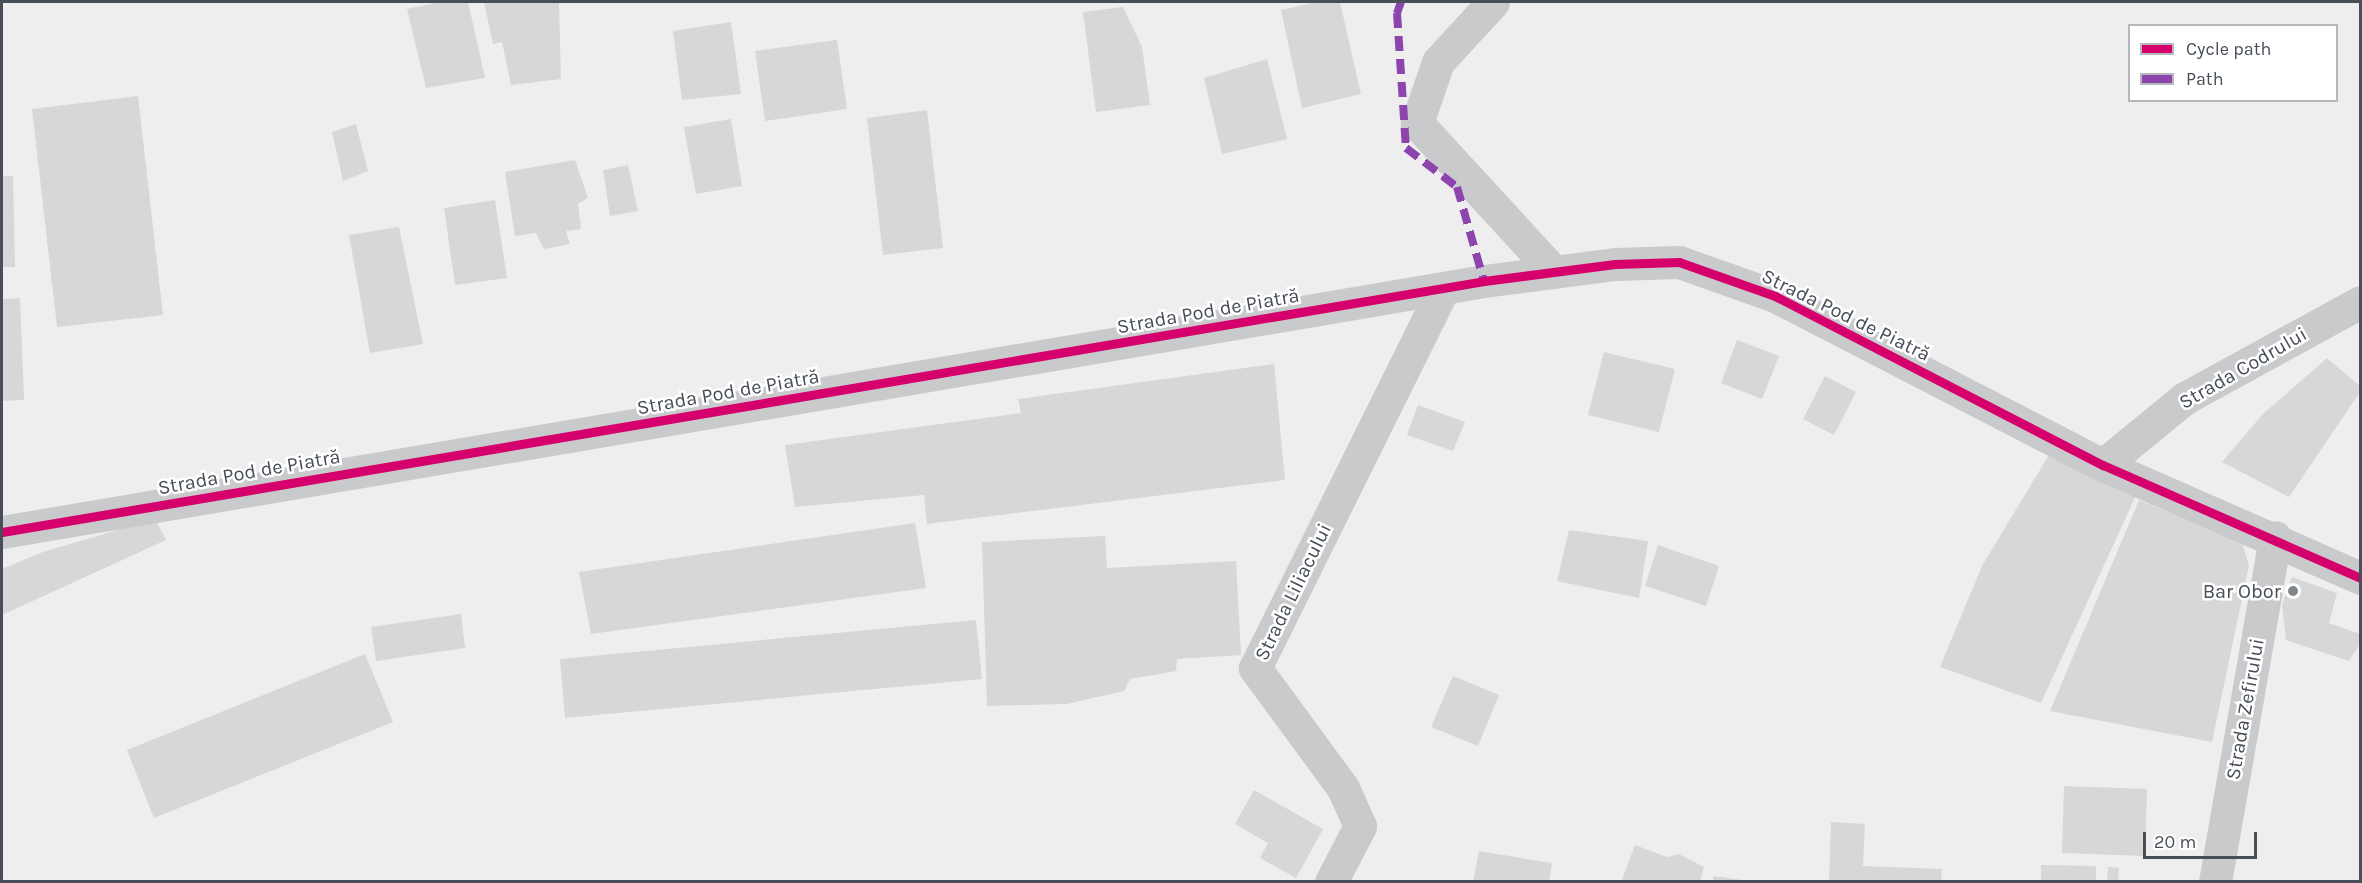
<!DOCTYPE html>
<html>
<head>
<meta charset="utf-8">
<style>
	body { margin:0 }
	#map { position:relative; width:2362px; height:883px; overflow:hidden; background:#eee; font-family:Karla,sans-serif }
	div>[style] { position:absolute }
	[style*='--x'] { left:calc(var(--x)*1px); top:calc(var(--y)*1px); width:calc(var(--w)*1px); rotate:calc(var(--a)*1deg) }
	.building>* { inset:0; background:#d7d7d8 }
	.street>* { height:33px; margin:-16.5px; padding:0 16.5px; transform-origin:16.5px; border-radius:16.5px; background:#c9cacc }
	.quiet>* { height:8px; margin-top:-4px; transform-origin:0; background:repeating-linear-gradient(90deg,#8e44ad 0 15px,transparent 0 23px) }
	.cycleway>* { height:9px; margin:-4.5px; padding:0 4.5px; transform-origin:4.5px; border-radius:4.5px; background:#d6006c }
	.dots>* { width:16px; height:16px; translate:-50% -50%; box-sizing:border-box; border:3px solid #fff; border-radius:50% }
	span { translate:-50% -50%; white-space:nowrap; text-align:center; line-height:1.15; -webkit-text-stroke:5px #fff; paint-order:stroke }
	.street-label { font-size:20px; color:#474e58 }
	.poi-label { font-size:20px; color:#474e58 }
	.right { translate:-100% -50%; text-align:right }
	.frame { position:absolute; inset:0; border:3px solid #474e58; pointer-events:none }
	.legend { position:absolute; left:2128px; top:24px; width:210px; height:78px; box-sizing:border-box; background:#fff; border:2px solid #b5b8bc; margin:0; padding:8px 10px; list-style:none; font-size:18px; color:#474e58 }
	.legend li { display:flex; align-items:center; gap:12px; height:30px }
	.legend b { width:30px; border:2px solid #b5b8bc }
	.scale { position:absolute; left:2143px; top:832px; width:114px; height:27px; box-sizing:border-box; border:3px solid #474e58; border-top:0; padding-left:8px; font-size:18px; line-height:21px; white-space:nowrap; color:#474e58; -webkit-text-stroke:4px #fff; paint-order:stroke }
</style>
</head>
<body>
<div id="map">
	<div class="building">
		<i style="clip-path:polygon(440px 2px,468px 2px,485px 78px,426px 88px,407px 9px)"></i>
		<i style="clip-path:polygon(484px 2px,559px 2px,561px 79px,511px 85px,502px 42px,493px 44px)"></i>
		<i style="clip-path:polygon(1317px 2px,1340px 2px,1361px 94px,1302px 108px,1281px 10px)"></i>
		<i style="clip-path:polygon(1123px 7px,1142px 47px,1150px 105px,1096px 112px,1083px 12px)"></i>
		<i style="clip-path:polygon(731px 22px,741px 94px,682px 100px,673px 31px)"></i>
		<i style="clip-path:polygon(837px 40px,847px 109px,765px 121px,755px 51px)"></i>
		<i style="clip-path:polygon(1267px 59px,1287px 139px,1222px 154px,1204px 78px)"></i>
		<i style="clip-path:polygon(138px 96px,163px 315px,57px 327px,32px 109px)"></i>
		<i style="clip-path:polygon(927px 110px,943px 248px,883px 255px,867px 118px)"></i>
		<i style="clip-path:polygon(731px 119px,742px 186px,696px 194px,684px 127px)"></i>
		<i style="clip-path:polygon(356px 124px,368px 171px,343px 181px,332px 132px)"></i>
		<i style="clip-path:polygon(575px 160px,588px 198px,578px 204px,581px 229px,566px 231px,570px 244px,544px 249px,536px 233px,515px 236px,505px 172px)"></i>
		<i style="clip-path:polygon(628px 165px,638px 211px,610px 216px,603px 170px)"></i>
		<i style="clip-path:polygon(2px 176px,13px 176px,15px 267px,2px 267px)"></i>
		<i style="clip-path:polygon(495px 200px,507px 278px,455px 285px,444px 208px)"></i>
		<i style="clip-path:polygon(399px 227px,423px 344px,370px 353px,349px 235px)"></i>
		<i style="clip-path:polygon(20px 298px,24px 400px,2px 401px,2px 299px)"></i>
		<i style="clip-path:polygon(1737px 340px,1779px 356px,1762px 399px,1721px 383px)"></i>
		<i style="clip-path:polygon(1604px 352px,1675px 369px,1659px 432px,1588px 415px)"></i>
		<i style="clip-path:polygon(2327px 358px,2360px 386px,2360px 392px,2289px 497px,2222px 462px,2263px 414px)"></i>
		<i style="clip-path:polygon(1274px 364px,1285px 480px,927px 524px,924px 495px,795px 507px,785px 445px,1021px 413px,1018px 399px)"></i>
		<i style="clip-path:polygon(1825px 376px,1856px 392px,1834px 435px,1803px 419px)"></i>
		<i style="clip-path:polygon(1418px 405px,1465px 422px,1453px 451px,1407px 435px)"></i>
		<i style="clip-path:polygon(2052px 450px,2138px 491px,2041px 703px,1940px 667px,1982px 566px)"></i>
		<i style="clip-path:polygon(2139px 500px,2242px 543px,2249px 565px,2212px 742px,2050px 711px)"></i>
		<i style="clip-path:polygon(155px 519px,166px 540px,2px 615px,2px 569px,43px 552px)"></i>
		<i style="clip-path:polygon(915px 523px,926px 588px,591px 634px,579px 572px)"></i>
		<i style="clip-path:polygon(1569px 530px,1648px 541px,1639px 598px,1557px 581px)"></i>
		<i style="clip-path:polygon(1105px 536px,1107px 568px,1236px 561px,1241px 655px,1177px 659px,1176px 671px,1130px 679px,1124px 691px,1067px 704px,987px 706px,982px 542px)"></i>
		<i style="clip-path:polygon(1658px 545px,1719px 566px,1706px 606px,1645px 586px)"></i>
		<i style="clip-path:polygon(2292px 577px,2337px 593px,2329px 623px,2360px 634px,2360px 644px,2349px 661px,2286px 640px,2282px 605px)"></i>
		<i style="clip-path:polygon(461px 614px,465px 648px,376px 661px,371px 627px)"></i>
		<i style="clip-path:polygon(976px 620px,982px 679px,565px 718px,560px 659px)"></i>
		<i style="clip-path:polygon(365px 654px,393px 722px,154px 818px,127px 750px)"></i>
		<i style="clip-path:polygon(1453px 676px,1499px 695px,1478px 746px,1431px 727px)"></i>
		<i style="clip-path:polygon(2064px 786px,2147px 789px,2145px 856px,2062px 853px)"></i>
		<i style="clip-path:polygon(1254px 790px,1323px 829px,1296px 878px,1260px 858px,1268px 843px,1235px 824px)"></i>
		<i style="clip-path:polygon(1831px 822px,1865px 824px,1863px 866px,1942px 869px,1941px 882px,1829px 882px)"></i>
		<i style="clip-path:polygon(1635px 845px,1667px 857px,1679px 854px,1704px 867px,1700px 882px,1621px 882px)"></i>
		<i style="clip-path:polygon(1479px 851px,1552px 863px,1549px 882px,1473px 882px)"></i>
		<i style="clip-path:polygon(2041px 865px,2096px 866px,2096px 882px,2041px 882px)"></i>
		<i style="clip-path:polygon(2108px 867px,2119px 868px,2118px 882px,2107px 882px)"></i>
		<i style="clip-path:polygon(1713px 876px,1742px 880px,1742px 882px,1713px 882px)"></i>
	</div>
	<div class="street">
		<i style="--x:1493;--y:2;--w:81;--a:132.5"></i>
		<i style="--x:1438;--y:62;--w:65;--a:109"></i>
		<i style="--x:1417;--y:123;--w:202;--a:47.4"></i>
		<i style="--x:2103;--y:465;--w:106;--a:-39.3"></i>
		<i style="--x:2185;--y:398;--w:200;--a:-28.7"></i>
		<i style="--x:2;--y:532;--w:1503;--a:-9.61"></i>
		<i style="--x:1484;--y:281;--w:132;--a:-7.4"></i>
		<i style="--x:1615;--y:264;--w:64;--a:-1.8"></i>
		<i style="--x:1679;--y:262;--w:102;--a:19.5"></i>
		<i style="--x:1775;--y:296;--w:369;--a:27.3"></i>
		<i style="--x:2103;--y:465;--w:281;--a:23.7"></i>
		<i style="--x:1331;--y:882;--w:63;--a:-62.6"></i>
		<i style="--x:1360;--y:826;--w:42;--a:-114.1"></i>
		<i style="--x:1343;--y:788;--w:149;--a:-126.3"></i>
		<i style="--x:1255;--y:668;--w:422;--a:-63.6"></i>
		<i style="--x:2215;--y:882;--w:350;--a:-80.1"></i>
	</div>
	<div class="quiet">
		<i style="--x:1401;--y:2;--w:12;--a:110"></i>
		<i style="--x:1397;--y:13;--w:135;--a:86.2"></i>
		<i style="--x:1406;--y:148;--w:64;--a:37.4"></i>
		<i style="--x:1457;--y:187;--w:98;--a:74"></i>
	</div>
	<div class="cycleway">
		<i style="--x:2;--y:532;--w:1503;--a:-9.61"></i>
		<i style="--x:1484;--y:281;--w:132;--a:-7.4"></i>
		<i style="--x:1615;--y:264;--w:64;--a:-1.8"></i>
		<i style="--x:1679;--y:262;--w:102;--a:19.5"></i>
		<i style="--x:1775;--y:296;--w:369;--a:27.3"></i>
		<i style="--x:2103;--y:465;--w:281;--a:23.7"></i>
	</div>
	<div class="dots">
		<i style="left:2293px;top:591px;background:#81868c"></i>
	</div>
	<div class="street-label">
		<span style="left:1208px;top:311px;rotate:-10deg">Strada Pod de Piatră</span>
		<span style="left:1846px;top:315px;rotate:26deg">Strada Pod de Piatră</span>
		<span style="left:2243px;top:368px;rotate:-30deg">Strada Codrului</span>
		<span style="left:728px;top:392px;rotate:-10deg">Strada Pod de Piatră</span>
		<span style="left:249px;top:472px;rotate:-10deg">Strada Pod de Piatră</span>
		<span style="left:1293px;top:592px;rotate:-64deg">Strada Liliacului</span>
		<span style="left:2245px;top:709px;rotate:-80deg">Strada Zefirului</span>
	</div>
	<div class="poi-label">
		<span class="right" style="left:2281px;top:591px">Bar Obor</span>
	</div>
	<div class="frame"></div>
	<ul class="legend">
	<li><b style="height:8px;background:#d6006c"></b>Cycle path</li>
	<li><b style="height:8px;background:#8e44ad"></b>Path</li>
	</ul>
	<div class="scale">20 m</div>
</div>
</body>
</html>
